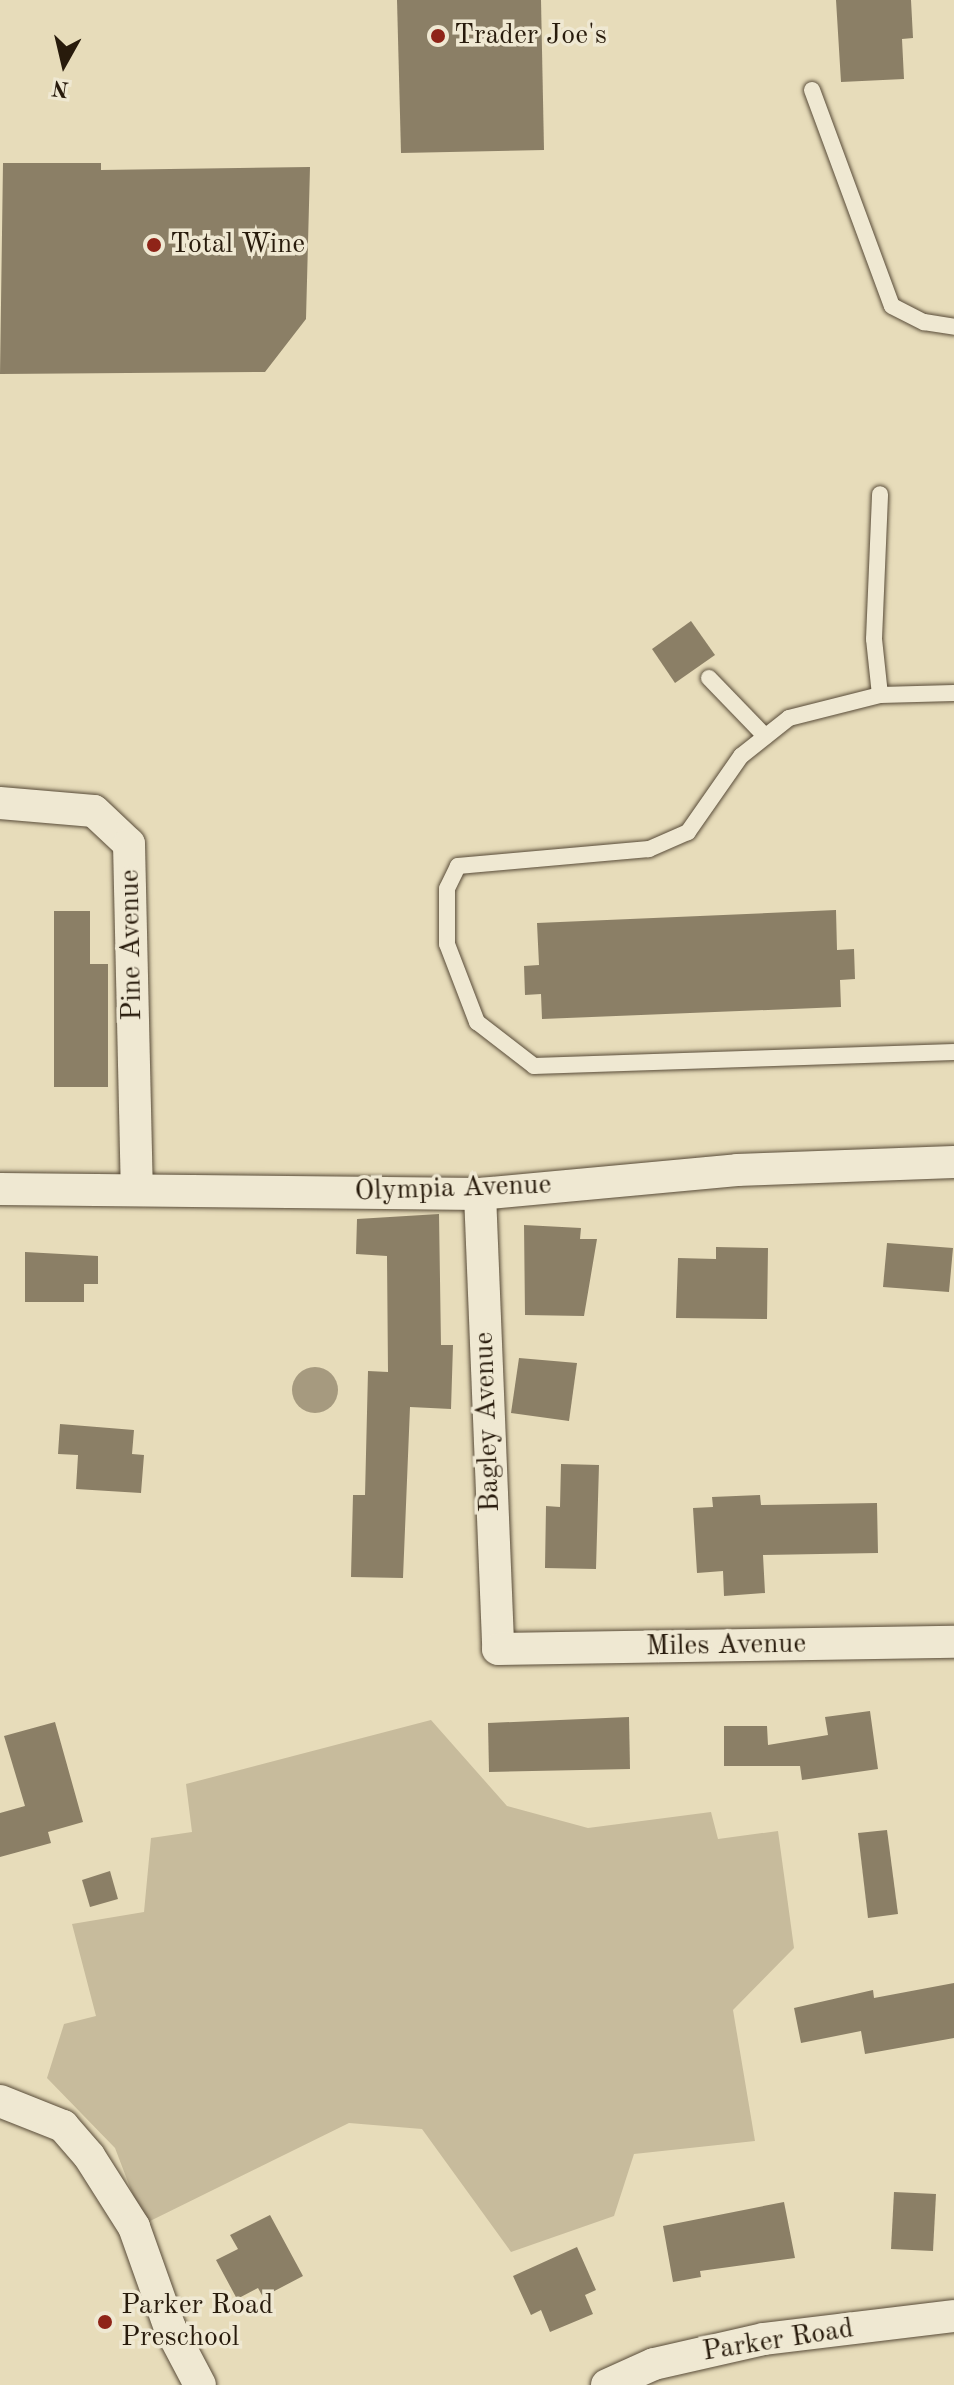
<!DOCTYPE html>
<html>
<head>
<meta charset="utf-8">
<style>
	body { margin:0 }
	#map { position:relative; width:954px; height:2385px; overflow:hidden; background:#e7dcba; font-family:"Old Standard TT",serif }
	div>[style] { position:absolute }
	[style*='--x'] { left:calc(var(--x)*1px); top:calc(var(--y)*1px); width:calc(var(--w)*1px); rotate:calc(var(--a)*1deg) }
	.green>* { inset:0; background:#c7bb9c }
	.water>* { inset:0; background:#a69a7f }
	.round { border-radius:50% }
	.building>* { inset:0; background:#8b7f66 }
	.roads { filter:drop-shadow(0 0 2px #584b38) drop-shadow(0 0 2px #584b38) }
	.service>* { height:16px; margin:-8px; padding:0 8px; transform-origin:8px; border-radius:8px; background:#efe8d2 }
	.minor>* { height:32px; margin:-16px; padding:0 16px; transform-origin:16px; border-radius:16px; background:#efe8d2 }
	.dots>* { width:22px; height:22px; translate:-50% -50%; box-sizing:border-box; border:4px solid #efe8d2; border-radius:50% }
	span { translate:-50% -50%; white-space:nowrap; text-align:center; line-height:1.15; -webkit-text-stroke:7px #efe8d2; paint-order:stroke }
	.poi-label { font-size:28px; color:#281b0c }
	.left { translate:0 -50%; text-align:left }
	.street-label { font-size:28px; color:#281b0c }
	.north { position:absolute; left:24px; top:24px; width:80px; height:80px; -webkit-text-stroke:6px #efe8d2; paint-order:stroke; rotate:188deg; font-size:22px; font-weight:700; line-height:32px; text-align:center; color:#281b0c }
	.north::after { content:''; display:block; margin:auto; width:28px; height:36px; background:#281b0c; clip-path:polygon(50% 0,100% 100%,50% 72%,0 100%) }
</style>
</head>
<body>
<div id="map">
	<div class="green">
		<i style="clip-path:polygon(431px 1720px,507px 1806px,588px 1828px,711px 1812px,718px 1839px,778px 1831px,794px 1948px,733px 2010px,755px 2141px,634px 2154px,614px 2216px,511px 2252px,422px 2129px,349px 2123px,144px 2224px,115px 2148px,47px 2078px,64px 2024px,96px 2016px,72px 1924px,144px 1912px,151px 1838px,192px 1832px,186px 1784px)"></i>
	</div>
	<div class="water">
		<i class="round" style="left:292px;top:1367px;width:46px;height:46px"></i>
	</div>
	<div class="building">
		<i style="clip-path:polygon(397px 0,541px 0,544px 150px,401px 153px)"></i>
		<i style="clip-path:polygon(836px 0,911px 0,913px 38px,902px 39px,904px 79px,841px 82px)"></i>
		<i style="clip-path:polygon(3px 163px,101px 163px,101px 170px,310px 167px,306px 319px,265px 372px,0 374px)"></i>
		<i style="clip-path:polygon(691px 621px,715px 655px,675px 683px,652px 649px)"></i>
		<i style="clip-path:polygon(836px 910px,837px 950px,854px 949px,855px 979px,840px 980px,841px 1007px,542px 1019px,541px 994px,525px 995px,524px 966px,539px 965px,537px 923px)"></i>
		<i style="clip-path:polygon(54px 911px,90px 911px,90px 964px,108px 964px,108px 1087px,54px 1087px)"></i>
		<i style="clip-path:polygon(439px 1214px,441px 1345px,453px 1345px,451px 1409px,410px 1407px,403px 1578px,351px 1577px,353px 1495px,365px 1495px,368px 1371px,388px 1372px,387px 1256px,356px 1254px,357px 1219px)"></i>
		<i style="clip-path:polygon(524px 1225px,581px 1228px,580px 1239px,597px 1239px,584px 1316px,525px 1315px)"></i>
		<i style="clip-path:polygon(887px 1243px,953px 1248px,949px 1292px,883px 1287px)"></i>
		<i style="clip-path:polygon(716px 1247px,768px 1248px,767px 1319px,676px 1318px,678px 1258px,716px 1259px)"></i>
		<i style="clip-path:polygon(25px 1252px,98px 1256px,98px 1284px,84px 1284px,84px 1302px,25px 1302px)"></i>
		<i style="clip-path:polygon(519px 1358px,577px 1363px,569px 1421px,511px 1413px)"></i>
		<i style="clip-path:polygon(60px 1424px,134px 1430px,132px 1454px,144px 1455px,141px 1493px,76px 1489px,78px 1455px,58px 1454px)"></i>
		<i style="clip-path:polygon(561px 1464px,599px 1465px,596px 1569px,545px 1568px,546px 1506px,560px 1507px)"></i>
		<i style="clip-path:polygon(760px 1495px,761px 1505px,877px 1503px,878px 1553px,763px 1555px,765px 1593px,724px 1596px,723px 1571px,697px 1573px,693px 1508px,713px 1507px,712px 1497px)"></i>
		<i style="clip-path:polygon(870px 1711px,878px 1769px,802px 1780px,800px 1766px,724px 1766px,724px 1726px,767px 1726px,768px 1745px,828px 1735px,825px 1717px)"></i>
		<i style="clip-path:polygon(629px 1717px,630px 1769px,489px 1772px,488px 1723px)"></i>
		<i style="clip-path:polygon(55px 1722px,83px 1822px,48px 1832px,51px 1843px,0 1857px,0 1813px,25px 1806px,4px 1736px)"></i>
		<i style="clip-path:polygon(887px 1830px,898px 1914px,868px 1918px,858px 1833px)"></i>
		<i style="clip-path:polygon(110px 1871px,118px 1899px,90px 1907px,82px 1880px)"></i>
		<i style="clip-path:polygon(954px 1983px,954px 2038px,865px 2054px,861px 2031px,801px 2043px,794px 2008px,873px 1990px,874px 1998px)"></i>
		<i style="clip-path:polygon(894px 2192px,936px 2194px,933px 2251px,891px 2249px)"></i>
		<i style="clip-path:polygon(784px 2202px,795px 2258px,700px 2271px,701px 2277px,673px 2282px,663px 2226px)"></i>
		<i style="clip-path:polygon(270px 2215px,303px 2276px,263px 2297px,258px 2288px,237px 2299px,216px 2260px,238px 2249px,230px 2235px)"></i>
		<i style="clip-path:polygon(577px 2247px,596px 2290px,585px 2295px,593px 2314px,550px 2332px,541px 2310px,531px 2315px,513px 2276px)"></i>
	</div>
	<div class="roads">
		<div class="service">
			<i style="--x:812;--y:90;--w:230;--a:69.7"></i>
			<i style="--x:892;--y:306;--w:36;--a:27"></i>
			<i style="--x:924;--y:322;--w:30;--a:9"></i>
			<i style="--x:709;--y:678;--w:81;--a:46"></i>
			<i style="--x:954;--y:693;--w:74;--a:178.5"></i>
			<i style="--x:880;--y:695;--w:94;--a:165.8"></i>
			<i style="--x:789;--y:718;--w:61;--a:141.6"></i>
			<i style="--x:741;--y:756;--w:93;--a:124.9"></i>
			<i style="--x:688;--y:832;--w:43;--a:156.4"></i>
			<i style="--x:649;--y:849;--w:192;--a:174.9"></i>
			<i style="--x:458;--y:866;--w:25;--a:116"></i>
			<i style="--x:447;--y:889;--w:55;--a:90"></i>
			<i style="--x:447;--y:944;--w:84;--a:69"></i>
			<i style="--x:477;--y:1022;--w:72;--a:37.7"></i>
			<i style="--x:534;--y:1066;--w:420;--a:-1.9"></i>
			<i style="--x:880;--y:695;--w:56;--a:-96.1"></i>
			<i style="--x:874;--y:639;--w:145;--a:-87.6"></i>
		</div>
		<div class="minor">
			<i style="--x:0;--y:803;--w:94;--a:4.9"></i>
			<i style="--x:94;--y:811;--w:48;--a:43.3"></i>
			<i style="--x:129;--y:844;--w:345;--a:88.7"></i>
			<i style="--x:0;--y:1189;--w:480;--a:0.6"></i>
			<i style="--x:480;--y:1194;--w:258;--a:-5.3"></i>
			<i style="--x:737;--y:1170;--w:217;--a:-2.1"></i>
			<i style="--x:480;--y:1194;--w:455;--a:87.7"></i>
			<i style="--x:498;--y:1649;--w:456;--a:-0.9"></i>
			<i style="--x:0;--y:2101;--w:68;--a:21.6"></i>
			<i style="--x:63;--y:2126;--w:40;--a:49"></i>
			<i style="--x:89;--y:2156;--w:84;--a:57.6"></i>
			<i style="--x:134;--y:2227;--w:107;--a:70.4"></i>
			<i style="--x:170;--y:2328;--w:64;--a:62.2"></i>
			<i style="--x:607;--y:2385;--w:51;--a:-24.1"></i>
			<i style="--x:654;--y:2364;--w:113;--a:-12.8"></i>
			<i style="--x:764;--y:2339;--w:191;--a:-6.9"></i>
		</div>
	</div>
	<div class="dots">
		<i style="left:438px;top:36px;background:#8f2418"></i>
		<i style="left:154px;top:245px;background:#8f2418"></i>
		<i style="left:105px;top:2322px;background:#8f2418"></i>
	</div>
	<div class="poi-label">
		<span class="left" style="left:454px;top:36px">Trader Joe's</span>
		<span class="left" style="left:170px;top:245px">Total Wine</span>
		<span class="left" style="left:121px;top:2322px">Parker Road<br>Preschool</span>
	</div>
	<div class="street-label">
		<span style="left:132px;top:945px;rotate:-91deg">Pine Avenue</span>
		<span style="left:453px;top:1189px;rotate:-2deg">Olympia Avenue</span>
		<span style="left:488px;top:1422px;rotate:-92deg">Bagley Avenue</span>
		<span style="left:726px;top:1646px;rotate:-1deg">Miles Avenue</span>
		<span style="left:778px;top:2341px;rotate:-9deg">Parker Road</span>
	</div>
	<div class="north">N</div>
</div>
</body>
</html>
